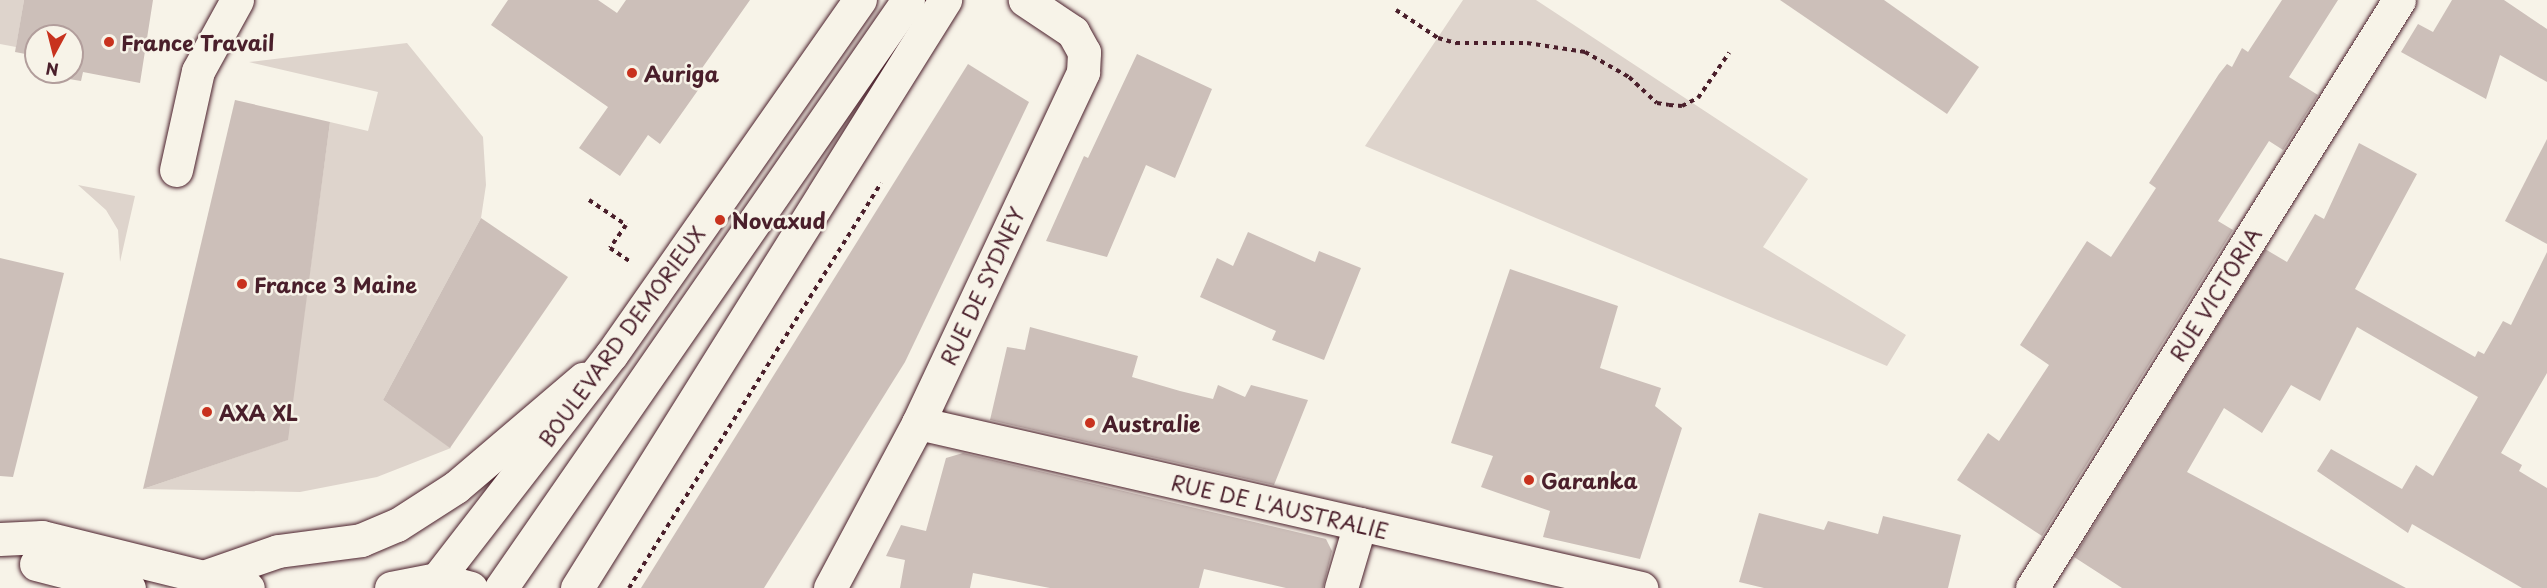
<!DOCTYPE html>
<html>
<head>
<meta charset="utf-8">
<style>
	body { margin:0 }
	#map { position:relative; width:2547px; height:588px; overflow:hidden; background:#f7f3e8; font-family:"Playpen Sans",sans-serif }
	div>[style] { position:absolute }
	.green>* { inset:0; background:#ded4cc }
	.building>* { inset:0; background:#ccbfb9 }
	.path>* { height:4px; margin-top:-2px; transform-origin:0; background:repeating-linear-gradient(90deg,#4a1f2b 0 4.5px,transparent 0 9px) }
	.roads { filter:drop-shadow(0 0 2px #4a1f2b) drop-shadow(0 0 2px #4a1f2b) }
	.minor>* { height:33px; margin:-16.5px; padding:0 16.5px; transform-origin:16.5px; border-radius:16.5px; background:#f7f3e8 }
	.major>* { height:33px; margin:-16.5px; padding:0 16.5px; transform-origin:16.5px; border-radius:16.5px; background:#f7f3e8 }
	.dots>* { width:16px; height:16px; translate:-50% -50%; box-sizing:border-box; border:3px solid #f7f3e8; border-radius:50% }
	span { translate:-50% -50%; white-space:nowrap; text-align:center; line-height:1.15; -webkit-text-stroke:5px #f7f3e8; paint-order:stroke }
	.poi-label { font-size:21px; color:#4a1f2b; font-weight:700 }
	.left { translate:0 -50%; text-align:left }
	.street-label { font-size:21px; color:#4a1f2b }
	.north { position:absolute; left:24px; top:24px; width:60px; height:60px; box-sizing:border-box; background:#f7f3e8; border:2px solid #b29e9c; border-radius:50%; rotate:187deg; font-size:16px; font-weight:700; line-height:24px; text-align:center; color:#4a1f2b }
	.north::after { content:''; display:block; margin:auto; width:21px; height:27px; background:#c8321e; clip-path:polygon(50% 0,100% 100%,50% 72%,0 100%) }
</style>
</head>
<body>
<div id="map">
	<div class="green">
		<i style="clip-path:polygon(0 0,24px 0,16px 47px,0 44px)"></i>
		<i style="clip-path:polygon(1463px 0,1536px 0,1808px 179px,1763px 247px,1906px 335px,1887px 366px,1365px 146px)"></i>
		<i style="clip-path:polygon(407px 43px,483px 137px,486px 185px,481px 218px,383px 400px,451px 448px,377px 477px,300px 492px,143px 489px,287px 440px,330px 122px,368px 131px,378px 92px,249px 62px)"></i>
		<i style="clip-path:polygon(78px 185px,135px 196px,120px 262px,118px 230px,106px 210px)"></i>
	</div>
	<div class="building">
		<i style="clip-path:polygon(24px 0,153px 0,140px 83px,83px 72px,81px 81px,39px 74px,72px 72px,72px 36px,36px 36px,36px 56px,15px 52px)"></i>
		<i style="clip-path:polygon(508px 0,598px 0,617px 13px,626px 0,750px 0,700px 71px,708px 76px,660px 144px,648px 135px,620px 176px,579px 148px,608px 107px,491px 25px)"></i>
		<i style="clip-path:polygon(1780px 0,1884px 0,1979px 67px,1947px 114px)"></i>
		<i style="clip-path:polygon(2282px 0,2338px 0,2289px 77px,2318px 95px,2283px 150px,2269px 141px,2218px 221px,2233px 230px,2042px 536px,1957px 480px,1988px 433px,1999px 441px,2049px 365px,2020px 345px,2087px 241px,2111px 257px,2156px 188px,2149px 183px,2219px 74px,2227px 64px,2232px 67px,2242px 48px,2248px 52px)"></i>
		<i style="clip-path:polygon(2452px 0,2504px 0,2547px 29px,2547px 82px,2500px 55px,2486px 99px,2401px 52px,2418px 24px,2433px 32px)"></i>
		<i style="clip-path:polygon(1137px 54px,1212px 89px,1175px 178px,1146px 165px,1107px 257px,1046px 241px,1084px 156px,1088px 158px)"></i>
		<i style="clip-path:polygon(968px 64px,1029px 102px,905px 362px,764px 588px,641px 588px)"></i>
		<i style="clip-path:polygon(235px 100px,330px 122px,288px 440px,143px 489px)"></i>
		<i style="clip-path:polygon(2547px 139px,2547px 244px,2505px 221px)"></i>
		<i style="clip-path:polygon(2359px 143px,2417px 174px,2355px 289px,2475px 357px,2478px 351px,2484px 354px,2503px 321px,2511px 325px,2547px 252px,2547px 373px,2501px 453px,2522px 465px,2519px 471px,2547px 488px,2547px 588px,2522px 588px,2412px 524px,2408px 533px,2317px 471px,2331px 449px,2402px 489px,2416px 465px,2433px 476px,2478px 397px,2357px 327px,2320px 401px,2291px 385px,2262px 433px,2224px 408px,2187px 472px,2406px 588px,2122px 588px,2074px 557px,2265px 249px,2287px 262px,2315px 214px,2324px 219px)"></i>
		<i style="clip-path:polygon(481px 218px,568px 277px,450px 448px,383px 400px)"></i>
		<i style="clip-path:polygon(1248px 232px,1315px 262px,1319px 251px,1361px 268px,1324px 360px,1272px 340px,1276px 331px,1200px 297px,1217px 258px,1233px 266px)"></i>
		<i style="clip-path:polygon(0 258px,64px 273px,13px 477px,0 476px)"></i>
		<i style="clip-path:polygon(1510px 269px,1618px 306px,1600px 368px,1661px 388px,1655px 406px,1682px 428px,1640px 559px,1543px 537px,1550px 511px,1481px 487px,1493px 456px,1451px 443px)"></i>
		<i style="clip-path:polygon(1030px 327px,1138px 356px,1132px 377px,1180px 391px,1213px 399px,1218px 385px,1245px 397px,1251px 385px,1308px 400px,1274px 485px,990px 420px,1007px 347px,1025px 350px)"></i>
		<i style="clip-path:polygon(963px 453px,1326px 539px,1332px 551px,1323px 588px,1286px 588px,1204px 569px,1199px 588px,1050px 588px,973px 573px,970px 588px,900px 588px,905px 560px,886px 556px,901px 525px,926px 531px,946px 458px)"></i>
		<i style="clip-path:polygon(1759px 513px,1824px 530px,1828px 521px,1878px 534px,1883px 516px,1961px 535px,1948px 588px,1764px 588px,1739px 582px)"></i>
	</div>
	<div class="path">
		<i style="left:1396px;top:10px;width:50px;rotate:33.7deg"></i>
		<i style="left:1438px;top:38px;width:19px;rotate:16deg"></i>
		<i style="left:1456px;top:43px;width:71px"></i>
		<i style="left:1527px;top:43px;width:59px;rotate:8.8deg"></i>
		<i style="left:1585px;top:52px;width:51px;rotate:29.6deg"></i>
		<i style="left:1629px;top:77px;width:38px;rotate:43deg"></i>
		<i style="left:1657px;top:103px;width:12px;rotate:9deg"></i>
		<i style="left:1669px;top:105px;width:13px;rotate:4deg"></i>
		<i style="left:1682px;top:106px;width:18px;rotate:-27deg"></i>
		<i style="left:1698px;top:98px;width:55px;rotate:-55.4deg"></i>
		<i style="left:589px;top:200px;width:45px;rotate:34deg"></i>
		<i style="left:626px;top:225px;width:28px;rotate:125deg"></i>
		<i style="left:610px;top:248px;width:23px;rotate:34deg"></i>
		<i style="left:629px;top:588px;width:477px;rotate:-58.1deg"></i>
	</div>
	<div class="roads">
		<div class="minor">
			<i style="left:176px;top:170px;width:101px;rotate:-77.5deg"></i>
			<i style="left:198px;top:71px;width:81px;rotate:-61.2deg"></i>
			<i style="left:918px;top:423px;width:742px;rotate:12.86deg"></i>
			<i style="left:0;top:539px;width:42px;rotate:-2.7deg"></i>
			<i style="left:42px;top:537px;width:212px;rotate:13.9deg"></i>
			<i style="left:36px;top:564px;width:96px;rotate:14.5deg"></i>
			<i style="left:203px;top:577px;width:79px;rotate:-19.1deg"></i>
			<i style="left:278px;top:551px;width:84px;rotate:-7.5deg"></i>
			<i style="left:361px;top:540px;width:39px;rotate:-23deg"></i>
			<i style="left:397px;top:525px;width:70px;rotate:-32.8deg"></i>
			<i style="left:456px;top:487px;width:167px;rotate:-40.4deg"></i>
			<i style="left:501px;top:588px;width:715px;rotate:-55.31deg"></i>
			<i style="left:830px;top:588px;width:187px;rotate:-61.9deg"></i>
			<i style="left:918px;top:423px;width:388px;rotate:-64.8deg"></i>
			<i style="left:1083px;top:72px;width:20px;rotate:-87deg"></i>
			<i style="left:1084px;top:52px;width:23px;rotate:-119deg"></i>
			<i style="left:1073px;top:32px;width:58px;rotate:-146.3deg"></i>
			<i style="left:1341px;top:588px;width:67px;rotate:-73.5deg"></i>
			<i style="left:2032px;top:588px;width:693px;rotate:-58.03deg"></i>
		</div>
		<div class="major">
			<i style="left:437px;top:579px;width:284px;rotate:-52.2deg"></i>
			<i style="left:611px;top:355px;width:434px;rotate:-55deg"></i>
			<i style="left:391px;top:588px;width:47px;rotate:-11.1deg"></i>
			<i style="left:437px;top:579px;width:35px;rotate:15deg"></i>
			<i style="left:577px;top:588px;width:694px;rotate:-57.96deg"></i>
		</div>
	</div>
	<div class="dots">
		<i style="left:109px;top:42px;background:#c8321e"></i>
		<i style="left:632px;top:73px;background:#c8321e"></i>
		<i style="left:720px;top:220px;background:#c8321e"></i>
		<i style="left:242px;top:284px;background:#c8321e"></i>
		<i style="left:207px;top:412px;background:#c8321e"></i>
		<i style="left:1090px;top:423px;background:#c8321e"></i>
		<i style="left:1529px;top:480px;background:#c8321e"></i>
	</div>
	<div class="poi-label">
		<span class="left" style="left:121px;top:42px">France Travail</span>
		<span class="left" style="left:644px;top:73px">Auriga</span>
		<span class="left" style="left:732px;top:220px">Novaxud</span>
		<span class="left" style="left:254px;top:284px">France 3 Maine</span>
		<span class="left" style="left:219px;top:412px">AXA XL</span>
		<span class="left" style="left:1102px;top:423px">Australie</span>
		<span class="left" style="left:1541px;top:480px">Garanka</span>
	</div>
	<div class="street-label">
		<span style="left:982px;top:286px;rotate:-65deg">RUE DE SYDNEY</span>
		<span style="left:2215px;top:294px;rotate:-58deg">RUE VICTORIA</span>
		<span style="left:621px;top:336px;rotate:-54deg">BOULEVARD DEMORIEUX</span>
		<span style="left:1280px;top:506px;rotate:13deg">RUE DE L'AUSTRALIE</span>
	</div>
	<div class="north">N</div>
</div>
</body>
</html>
